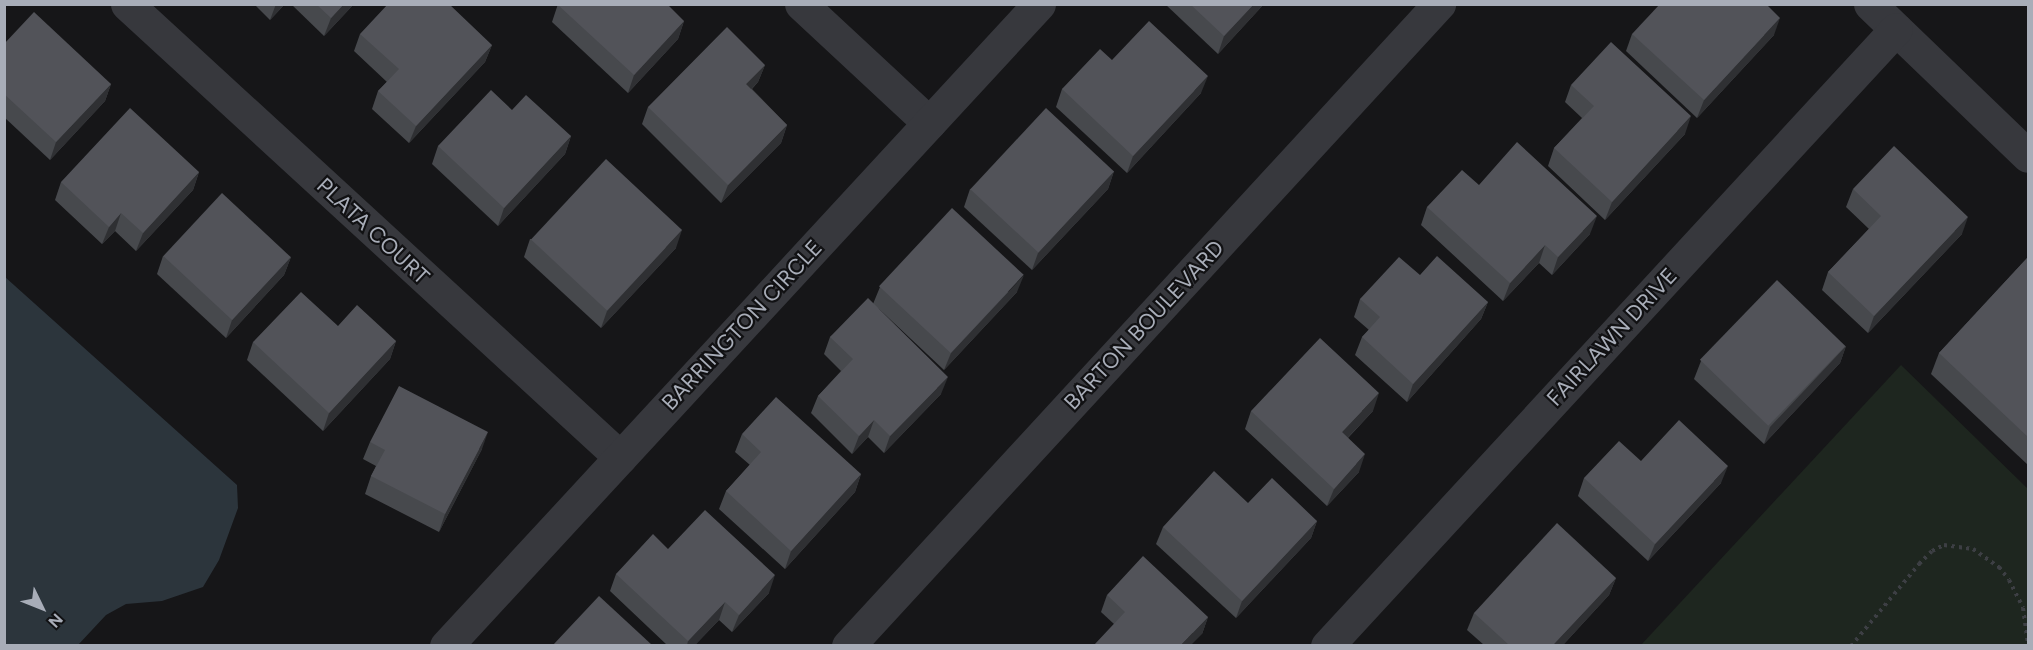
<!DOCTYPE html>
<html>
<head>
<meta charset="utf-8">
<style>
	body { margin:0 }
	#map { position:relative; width:2033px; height:650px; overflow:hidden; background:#161618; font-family:Figtree,sans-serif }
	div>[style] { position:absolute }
	.green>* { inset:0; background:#1e261f }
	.water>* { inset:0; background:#2c353c }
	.path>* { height:4px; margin-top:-2px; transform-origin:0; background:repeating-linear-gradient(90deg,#3d3f44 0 3px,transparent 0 7.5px) }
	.minor>* { height:33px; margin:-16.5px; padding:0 16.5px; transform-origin:16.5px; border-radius:16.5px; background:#37383d }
	.wall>* { inset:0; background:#47494d }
	.shaded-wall>* { inset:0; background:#2f3033 }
	.building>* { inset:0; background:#525359; transform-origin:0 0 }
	span { translate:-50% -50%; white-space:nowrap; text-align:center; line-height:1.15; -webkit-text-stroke:4.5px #111113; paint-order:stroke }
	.street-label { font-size:22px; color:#a8adb8 }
	.frame { position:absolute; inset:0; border:6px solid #a8adb8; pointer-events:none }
	.north { position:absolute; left:12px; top:578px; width:60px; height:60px; -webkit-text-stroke:4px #111113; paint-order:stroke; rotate:133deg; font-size:16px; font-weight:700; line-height:24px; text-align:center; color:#a8adb8 }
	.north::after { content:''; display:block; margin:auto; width:21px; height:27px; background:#a8adb8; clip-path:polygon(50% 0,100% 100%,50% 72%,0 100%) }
</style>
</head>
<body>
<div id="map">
	<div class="green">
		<i style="clip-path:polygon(1901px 365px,2028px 489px,2028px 645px,1641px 645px)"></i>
	</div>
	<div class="water">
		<i style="clip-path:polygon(5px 277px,237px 485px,238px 508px,219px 560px,203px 587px,162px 601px,126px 604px,106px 615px,78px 645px,5px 645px)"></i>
	</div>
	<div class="path">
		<i style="left:1851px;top:646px;width:107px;rotate:-50.3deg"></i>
		<i style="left:1919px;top:564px;width:18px;rotate:-45deg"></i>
		<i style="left:1932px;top:551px;width:13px;rotate:-27deg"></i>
		<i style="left:1944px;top:545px;width:29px;rotate:8deg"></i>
		<i style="left:1973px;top:549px;width:32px;rotate:35deg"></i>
		<i style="left:1999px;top:567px;width:16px;rotate:52deg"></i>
		<i style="left:2009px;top:580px;width:31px;rotate:63deg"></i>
		<i style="left:2023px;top:608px;width:36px;rotate:82deg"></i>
	</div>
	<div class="minor">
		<i style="left:127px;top:4px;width:670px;rotate:42.58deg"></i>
		<i style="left:801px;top:4px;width:175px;rotate:42.9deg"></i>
		<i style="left:1870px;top:4px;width:219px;rotate:43.9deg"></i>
		<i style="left:446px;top:646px;width:874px;rotate:-47.27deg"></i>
		<i style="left:848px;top:646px;width:873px;rotate:-47.37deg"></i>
		<i style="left:1327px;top:646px;width:839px;rotate:-47.32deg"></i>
	</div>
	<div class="wall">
		<i style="clip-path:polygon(254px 4px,285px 4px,270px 20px)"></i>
		<i style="clip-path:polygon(291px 4px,354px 4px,324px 36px)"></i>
		<i style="clip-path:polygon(558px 4px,684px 21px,678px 39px,628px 93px,552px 22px)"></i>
		<i style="clip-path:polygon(1165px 4px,1264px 4px,1218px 54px)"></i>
		<i style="clip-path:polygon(360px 34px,492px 45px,485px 62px,409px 143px,372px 109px,378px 91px,387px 82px,354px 51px)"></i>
		<i style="clip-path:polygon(1632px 34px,1774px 35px,1697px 118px,1626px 51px)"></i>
		<i style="clip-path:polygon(4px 44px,111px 84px,105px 101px,50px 160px,4px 117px)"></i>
		<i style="clip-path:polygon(1112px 60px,1201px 93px,1127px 173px,1056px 107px,1062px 89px)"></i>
		<i style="clip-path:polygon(765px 65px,758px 82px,752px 89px,787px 125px,781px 143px,721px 203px,642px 124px,648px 107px)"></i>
		<i style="clip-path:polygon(1571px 85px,1685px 134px,1605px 220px,1548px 166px,1554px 148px,1582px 118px,1565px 102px)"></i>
		<i style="clip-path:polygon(512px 110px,571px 136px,565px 154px,498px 226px,432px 164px,438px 146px)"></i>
		<i style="clip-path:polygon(1114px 171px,1108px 189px,1032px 270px,964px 207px,970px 189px)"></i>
		<i style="clip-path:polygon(199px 172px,193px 190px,136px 251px,115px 231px,102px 244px,55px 200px,61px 182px)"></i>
		<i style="clip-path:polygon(1479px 185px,1590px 234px,1552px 275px,1539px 263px,1503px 301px,1421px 225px,1427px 207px)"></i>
		<i style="clip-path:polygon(1853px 189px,1962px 234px,1868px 333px,1822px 290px,1828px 272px,1869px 229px,1846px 207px)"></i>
		<i style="clip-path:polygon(530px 239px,676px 248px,601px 328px,524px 257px)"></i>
		<i style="clip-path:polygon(163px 256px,291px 257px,284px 275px,226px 338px,157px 274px)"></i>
		<i style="clip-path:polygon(2028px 257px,2028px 465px,1931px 374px,1939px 353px)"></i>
		<i style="clip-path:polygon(1420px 275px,1488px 302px,1481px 319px,1407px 402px,1355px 355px,1362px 337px,1369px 330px,1354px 317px,1360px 299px)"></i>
		<i style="clip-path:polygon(880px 287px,1017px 292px,944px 370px,878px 308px,941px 394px,884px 453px,868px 437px,852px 454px,811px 413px,818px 396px,841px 371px,824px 354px,830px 337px,873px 304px)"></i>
		<i style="clip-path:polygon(338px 326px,396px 341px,390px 359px,323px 431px,247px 360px,253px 342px)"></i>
		<i style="clip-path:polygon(1846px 346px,1840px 363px,1764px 444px,1694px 379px,1701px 361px)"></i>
		<i style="clip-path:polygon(1251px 411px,1373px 411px,1348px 438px,1359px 472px,1327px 506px,1245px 429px)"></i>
		<i style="clip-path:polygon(742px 434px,861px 474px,855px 492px,785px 569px,719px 509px,726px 491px,750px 465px,735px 452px)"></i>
		<i style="clip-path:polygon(370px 442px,482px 449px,439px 532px,365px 494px,371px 476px,376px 466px,363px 459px)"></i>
		<i style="clip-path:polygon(1641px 461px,1721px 483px,1648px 561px,1578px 496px,1584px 478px)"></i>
		<i style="clip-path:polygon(1248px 503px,1317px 521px,1311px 538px,1236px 618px,1156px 544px,1163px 527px)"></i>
		<i style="clip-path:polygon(668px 549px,769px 593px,732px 632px,719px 620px,695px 645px,667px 645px,610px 591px,616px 574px)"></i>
		<i style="clip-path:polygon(1616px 578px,1609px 595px,1563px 645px,1484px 645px,1467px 630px,1474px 613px)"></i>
		<i style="clip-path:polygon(1107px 595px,1208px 617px,1202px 634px,1114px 624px,1101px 612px)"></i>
	</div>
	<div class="shaded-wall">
		<i style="clip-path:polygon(276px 4px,285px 4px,270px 20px)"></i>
		<i style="clip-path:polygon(344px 4px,354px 4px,324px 36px,331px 18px)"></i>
		<i style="clip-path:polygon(1254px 4px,1264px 4px,1218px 54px,1224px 36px)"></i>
		<i style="clip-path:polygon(1780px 18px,1774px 35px,1697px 118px,1704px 100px)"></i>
		<i style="clip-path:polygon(684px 21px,678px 39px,628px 93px,634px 75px)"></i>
		<i style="clip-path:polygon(492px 45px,485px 62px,409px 143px,416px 126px)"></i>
		<i style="clip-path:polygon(765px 65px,758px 82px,740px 101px,746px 84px)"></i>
		<i style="clip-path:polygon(1208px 76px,1201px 93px,1127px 173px,1133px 156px)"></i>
		<i style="clip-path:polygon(111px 84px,105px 101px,50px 160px,56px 142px)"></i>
		<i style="clip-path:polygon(1691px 116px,1685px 134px,1605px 220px,1612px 202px)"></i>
		<i style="clip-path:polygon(787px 125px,781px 143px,721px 203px,728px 185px)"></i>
		<i style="clip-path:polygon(571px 136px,565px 154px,498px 226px,504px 208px)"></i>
		<i style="clip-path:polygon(1114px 171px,1108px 189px,1032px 270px,1038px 253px)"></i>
		<i style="clip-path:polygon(199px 172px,193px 190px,136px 251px,143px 233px)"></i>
		<i style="clip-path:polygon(121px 213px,115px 231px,102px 244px,109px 227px)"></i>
		<i style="clip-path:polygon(1597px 216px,1590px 234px,1552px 275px,1558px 257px)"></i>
		<i style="clip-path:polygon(1968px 217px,1962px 234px,1868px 333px,1874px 316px)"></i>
		<i style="clip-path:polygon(682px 230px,676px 248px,601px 328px,607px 311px)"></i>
		<i style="clip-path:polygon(1545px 245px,1539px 263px,1503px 301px,1510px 283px)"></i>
		<i style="clip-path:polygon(291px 257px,284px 275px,226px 338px,232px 320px)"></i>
		<i style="clip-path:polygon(1024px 275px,1017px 292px,944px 370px,951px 353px)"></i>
		<i style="clip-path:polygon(1488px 302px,1481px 319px,1407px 402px,1413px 384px)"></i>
		<i style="clip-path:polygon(396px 341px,390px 359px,323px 431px,329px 413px)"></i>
		<i style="clip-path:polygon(1846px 346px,1840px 363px,1764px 444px,1770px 427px)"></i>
		<i style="clip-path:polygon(948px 377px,941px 394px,884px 453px,890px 436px)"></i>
		<i style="clip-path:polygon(1379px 393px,1373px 411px,1336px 450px,1342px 432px)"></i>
		<i style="clip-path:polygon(874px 420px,868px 437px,852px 454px,859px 436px)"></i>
		<i style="clip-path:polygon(488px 432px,482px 449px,439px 532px,445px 514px)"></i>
		<i style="clip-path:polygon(1365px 454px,1359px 472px,1327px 506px,1334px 489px)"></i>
		<i style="clip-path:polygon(1728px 466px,1721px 483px,1648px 561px,1655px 544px)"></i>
		<i style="clip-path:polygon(861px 474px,855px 492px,785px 569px,791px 551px)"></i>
		<i style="clip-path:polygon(1317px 521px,1311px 538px,1236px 618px,1242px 601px)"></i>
		<i style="clip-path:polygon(775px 575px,769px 593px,732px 632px,739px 615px)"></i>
		<i style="clip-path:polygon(1616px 578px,1609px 595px,1563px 645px,1553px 645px)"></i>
		<i style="clip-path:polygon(725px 602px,719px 620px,695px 645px,687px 645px,688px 641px)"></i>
		<i style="clip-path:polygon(1208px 617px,1202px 634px,1191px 645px,1181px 645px)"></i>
	</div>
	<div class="building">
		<i style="clip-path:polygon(316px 4px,344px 4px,331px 18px)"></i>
		<i style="clip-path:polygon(388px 4px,449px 4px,492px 45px,416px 126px,378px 91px,399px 69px,360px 34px)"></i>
		<i style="clip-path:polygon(667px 4px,684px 21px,634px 75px,558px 5px)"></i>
		<i style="clip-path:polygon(1190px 4px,1254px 4px,1224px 36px)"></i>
		<i style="clip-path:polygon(1660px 4px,1766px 4px,1780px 18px,1704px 100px,1632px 34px)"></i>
		<i style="clip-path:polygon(34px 12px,111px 84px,56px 142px,4px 94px,4px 44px)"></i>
		<i style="clip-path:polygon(1149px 21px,1208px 76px,1133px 156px,1062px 89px,1100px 49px,1112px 60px)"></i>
		<i style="clip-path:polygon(727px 27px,765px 65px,746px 84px,787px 125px,728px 185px,648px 107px)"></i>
		<i style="clip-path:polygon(1611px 42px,1691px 116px,1612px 202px,1554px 148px,1594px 106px,1571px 85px)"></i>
		<i style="clip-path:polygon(491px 90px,512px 110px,526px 95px,571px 136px,504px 208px,438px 146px)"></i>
		<i style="clip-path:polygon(130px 108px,199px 172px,143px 233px,121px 213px,109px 227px,61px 182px)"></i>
		<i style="left:1046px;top:108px;width:93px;height:111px;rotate:43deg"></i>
		<i style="clip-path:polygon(1517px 142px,1597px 216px,1558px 257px,1545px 245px,1510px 283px,1427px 207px,1462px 170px,1479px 185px)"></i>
		<i style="clip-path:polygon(1894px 146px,1968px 217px,1874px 316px,1828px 272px,1881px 216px,1853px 189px)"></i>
		<i style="left:606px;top:159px;width:104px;height:110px;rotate:43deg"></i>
		<i style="left:222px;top:193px;width:94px;height:86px;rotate:43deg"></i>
		<i style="left:952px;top:208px;width:98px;height:107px;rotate:43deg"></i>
		<i style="clip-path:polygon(1437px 256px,1488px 302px,1413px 384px,1362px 337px,1380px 317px,1360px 299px,1399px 257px,1420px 275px)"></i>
		<i style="clip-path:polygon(2028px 257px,2028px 437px,1939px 353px)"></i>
		<i style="left:1777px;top:280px;width:95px;height:111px;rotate:44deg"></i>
		<i style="clip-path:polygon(301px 292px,338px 326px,357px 305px,396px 341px,329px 413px,253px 342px)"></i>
		<i style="clip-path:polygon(868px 298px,948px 377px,890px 436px,874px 420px,859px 436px,818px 396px,853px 359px,830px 337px)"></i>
		<i style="clip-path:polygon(1320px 338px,1379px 393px,1342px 432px,1365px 454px,1334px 489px,1251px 411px)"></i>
		<i style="clip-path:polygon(399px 386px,488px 432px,445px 514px,371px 476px,385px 450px,370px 442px)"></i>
		<i style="clip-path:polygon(776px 397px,861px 474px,791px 551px,726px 491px,761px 452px,742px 434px)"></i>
		<i style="clip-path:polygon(1679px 420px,1728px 466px,1655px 544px,1584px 478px,1619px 441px,1641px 461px)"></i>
		<i style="clip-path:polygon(1214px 471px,1248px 503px,1272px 478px,1317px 521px,1242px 601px,1163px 527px)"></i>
		<i style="clip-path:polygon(705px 510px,775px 575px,739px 615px,725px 602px,688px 641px,616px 574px,653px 534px,668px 549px)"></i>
		<i style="clip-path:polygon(1557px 523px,1616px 578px,1553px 645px,1509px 645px,1474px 613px)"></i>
		<i style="clip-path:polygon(1143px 556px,1208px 617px,1181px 645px,1094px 645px,1125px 612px,1107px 595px)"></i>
		<i style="clip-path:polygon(599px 596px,652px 645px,553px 645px)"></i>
	</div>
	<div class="street-label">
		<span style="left:373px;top:231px;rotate:43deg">PLATA COURT</span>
		<span style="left:742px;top:325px;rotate:-47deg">BARRINGTON CIRCLE</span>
		<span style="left:1144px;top:325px;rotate:-47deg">BARTON BOULEVARD</span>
		<span style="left:1612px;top:337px;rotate:-47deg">FAIRLAWN DRIVE</span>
	</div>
	<div class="frame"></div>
	<div class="north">N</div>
</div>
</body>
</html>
